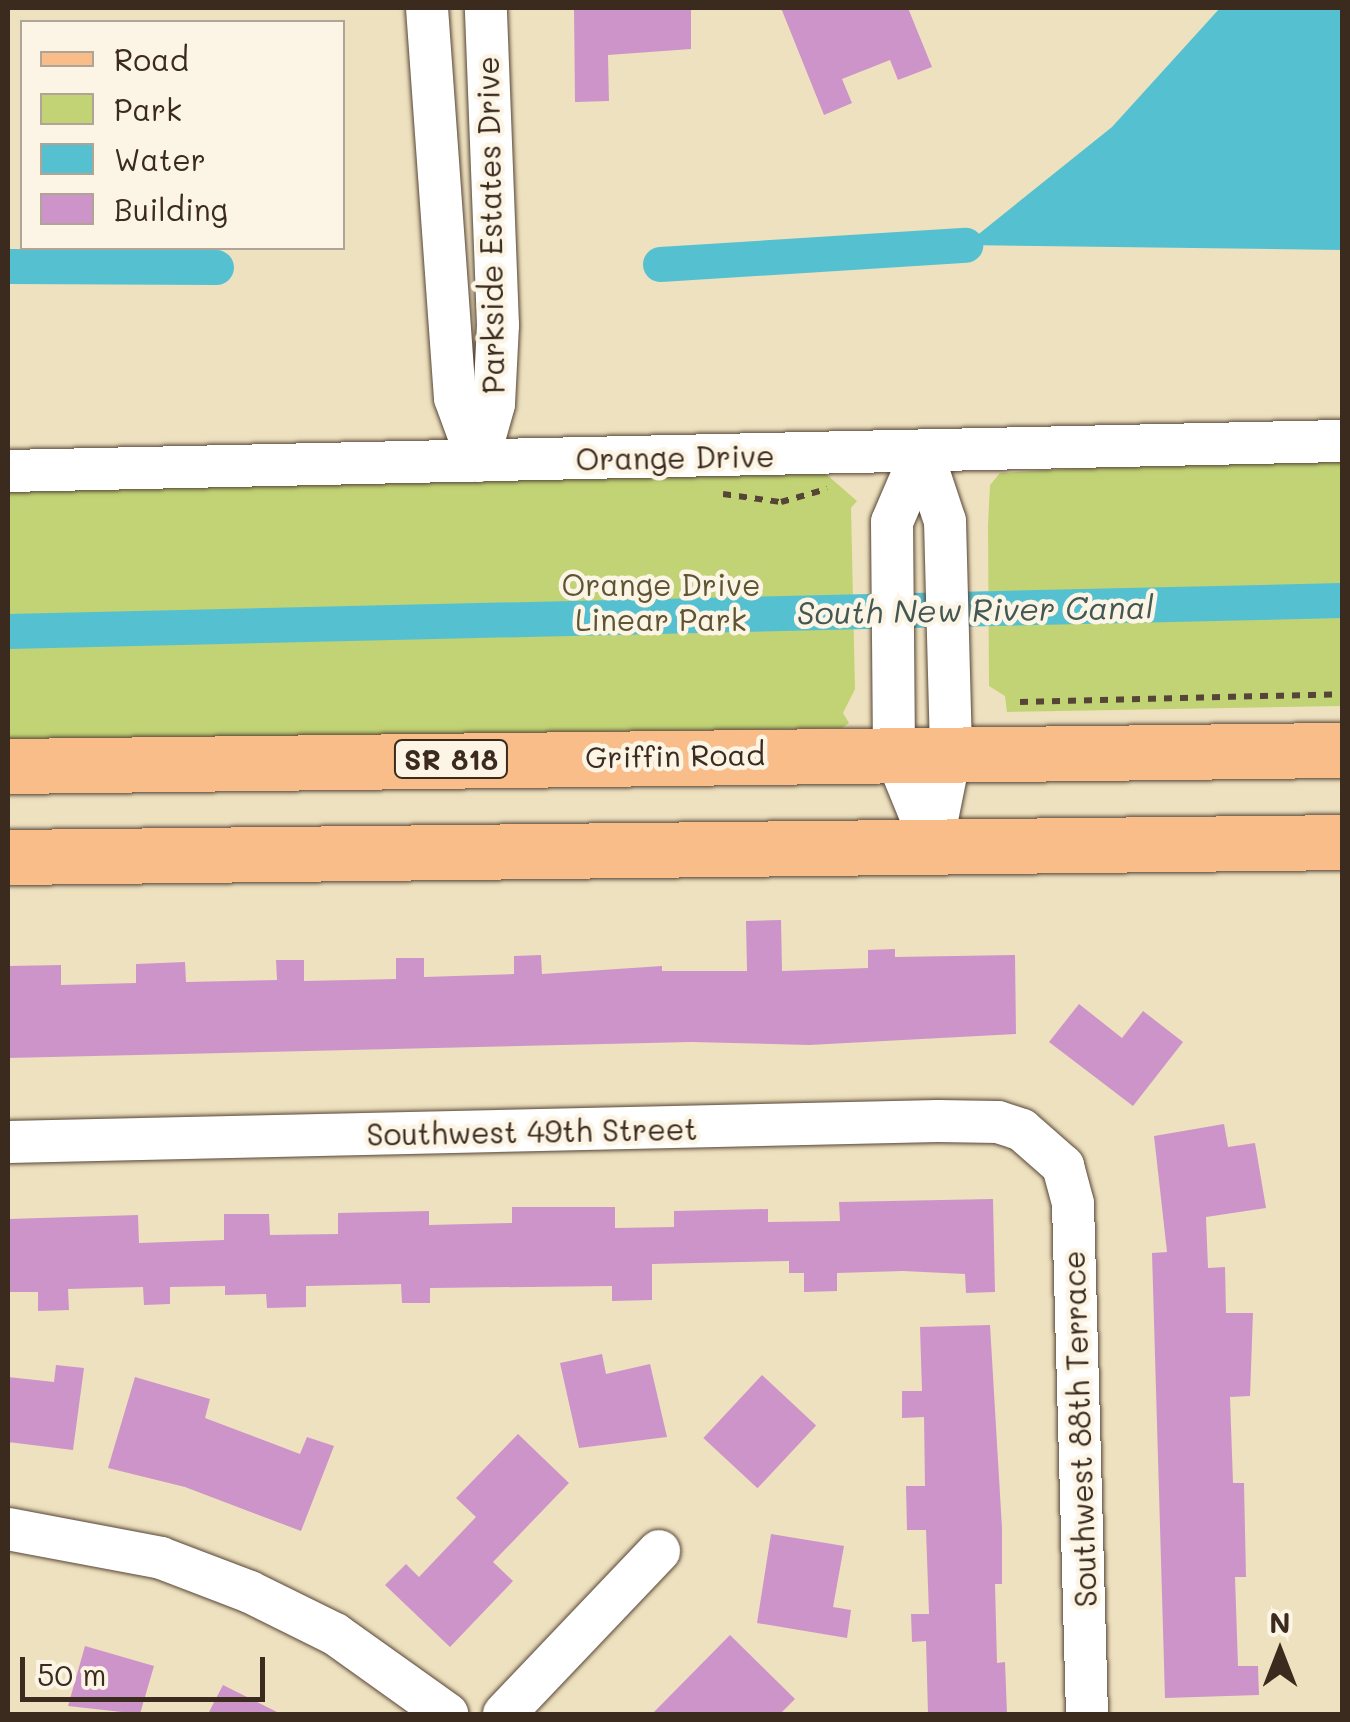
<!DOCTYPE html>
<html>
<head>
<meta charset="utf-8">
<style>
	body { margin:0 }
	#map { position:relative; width:1350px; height:1722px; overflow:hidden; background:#eee1bf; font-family:Mali,sans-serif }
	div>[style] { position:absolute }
	.green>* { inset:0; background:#c2d375 }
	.water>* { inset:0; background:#55c1d0 }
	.canal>* { height:35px; margin:-17.5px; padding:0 17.5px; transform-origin:17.5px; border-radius:17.5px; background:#55c1d0 }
	.building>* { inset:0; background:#cd94ca; transform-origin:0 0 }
	.path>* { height:6px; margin-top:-3px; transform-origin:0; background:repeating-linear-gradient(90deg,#564536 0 8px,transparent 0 16px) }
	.roads { filter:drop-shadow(0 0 2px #564536) drop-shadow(0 0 2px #564536) }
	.minor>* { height:42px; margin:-21px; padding:0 21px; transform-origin:21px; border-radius:21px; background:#fff }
	.major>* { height:55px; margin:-27.5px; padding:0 27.5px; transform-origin:27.5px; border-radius:27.5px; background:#f8bd89 }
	span { translate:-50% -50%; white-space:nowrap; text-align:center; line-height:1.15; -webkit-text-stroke:9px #fcf5e5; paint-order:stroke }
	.shield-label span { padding:2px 8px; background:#fcf5e5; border:2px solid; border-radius:8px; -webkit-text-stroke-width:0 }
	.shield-label { font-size:28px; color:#3b2a1e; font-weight:700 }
	.street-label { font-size:30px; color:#3b2a1e }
	.park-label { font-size:30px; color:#5d5434 }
	.water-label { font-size:32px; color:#435753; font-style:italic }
	.frame { position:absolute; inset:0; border:10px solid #3b2a1e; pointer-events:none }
	.legend { position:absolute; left:20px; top:20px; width:325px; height:230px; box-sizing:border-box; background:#fcf5e5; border:2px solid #afa495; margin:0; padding:12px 18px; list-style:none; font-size:30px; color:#3b2a1e }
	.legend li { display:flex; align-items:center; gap:20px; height:50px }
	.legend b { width:50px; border:2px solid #afa495 }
	.north { position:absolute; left:1230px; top:1602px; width:100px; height:100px; -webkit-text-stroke:8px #fcf5e5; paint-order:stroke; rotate:0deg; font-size:28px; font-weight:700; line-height:40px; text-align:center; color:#3b2a1e }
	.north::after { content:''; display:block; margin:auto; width:35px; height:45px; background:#3b2a1e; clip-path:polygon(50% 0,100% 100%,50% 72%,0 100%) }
	.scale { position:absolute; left:20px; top:1657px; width:245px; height:45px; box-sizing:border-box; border:5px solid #3b2a1e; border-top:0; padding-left:12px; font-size:30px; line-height:35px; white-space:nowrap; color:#3b2a1e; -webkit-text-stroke:8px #fcf5e5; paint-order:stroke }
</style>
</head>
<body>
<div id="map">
	<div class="green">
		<i style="clip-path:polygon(1342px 453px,1342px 706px,1007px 712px,1005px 696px,989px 686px,988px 525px,990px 485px,1000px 473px)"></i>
		<i style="clip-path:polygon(799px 469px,826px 474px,857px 501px,851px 508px,855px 689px,843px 713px,849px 723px,842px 728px,8px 741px,8px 485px)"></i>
	</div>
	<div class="water">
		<i style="clip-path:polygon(1220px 8px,1331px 8px,1342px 250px,965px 245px,1112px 127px)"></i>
	</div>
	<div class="canal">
		<i style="left:1331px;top:8px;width:191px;rotate:86.7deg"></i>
		<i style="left:660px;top:264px;width:306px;rotate:-3.6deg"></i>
		<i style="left:8px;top:266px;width:208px;rotate:0.3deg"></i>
		<i style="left:8px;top:631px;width:1334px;rotate:-1.33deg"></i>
	</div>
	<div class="building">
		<i style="clip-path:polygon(574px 8px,691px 8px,691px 49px,608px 55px,609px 101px,575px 102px)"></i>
		<i style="clip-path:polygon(781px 8px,908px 8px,932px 67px,898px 80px,890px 60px,842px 79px,852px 103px,824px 115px)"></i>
		<i style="clip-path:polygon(781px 920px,782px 971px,868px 968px,868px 950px,895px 949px,895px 957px,1015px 955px,1016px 1034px,809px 1045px,691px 1042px,8px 1058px,8px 966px,61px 965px,61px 985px,136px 983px,136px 964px,185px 962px,186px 982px,277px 980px,276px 960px,304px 960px,304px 981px,396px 979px,396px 958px,424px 958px,424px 977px,514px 974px,514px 956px,541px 955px,542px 974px,662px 966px,662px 971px,747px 971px,746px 921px)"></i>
		<i style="clip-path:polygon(1079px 1004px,1122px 1038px,1143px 1011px,1183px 1042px,1133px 1106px,1049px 1042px)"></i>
		<i style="clip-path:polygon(1224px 1124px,1228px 1147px,1255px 1143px,1266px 1208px,1206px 1217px,1208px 1268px,1225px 1267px,1226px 1313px,1253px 1313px,1250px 1396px,1230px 1397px,1233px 1483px,1244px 1483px,1246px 1577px,1235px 1577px,1238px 1666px,1258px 1666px,1259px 1695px,1165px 1698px,1152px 1253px,1167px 1252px,1154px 1136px)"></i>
		<i style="clip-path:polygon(993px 1199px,995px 1292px,966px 1293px,965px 1274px,903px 1271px,837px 1273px,837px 1291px,804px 1292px,804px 1273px,789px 1273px,789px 1261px,652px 1264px,652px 1300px,612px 1301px,612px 1286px,430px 1288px,430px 1303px,402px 1303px,401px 1284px,306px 1286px,306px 1307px,267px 1308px,266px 1294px,225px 1295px,225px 1286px,170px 1287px,170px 1304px,144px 1305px,143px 1287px,68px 1289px,69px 1310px,38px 1311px,38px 1292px,8px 1292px,8px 1219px,138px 1215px,139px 1243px,224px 1240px,224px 1214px,269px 1214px,270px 1235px,338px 1234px,338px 1213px,429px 1211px,429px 1225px,512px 1223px,512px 1207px,615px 1207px,615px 1228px,674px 1227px,674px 1211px,768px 1209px,768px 1222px,840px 1221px,839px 1202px)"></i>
		<i style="clip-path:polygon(990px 1325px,1002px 1528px,1002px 1584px,995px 1584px,997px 1663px,1005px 1662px,1007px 1714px,928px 1714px,926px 1641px,912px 1642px,911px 1614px,929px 1614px,926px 1530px,907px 1530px,906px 1486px,925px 1486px,924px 1417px,902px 1418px,902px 1391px,922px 1391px,920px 1327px)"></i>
		<i style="clip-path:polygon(602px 1354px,606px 1374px,650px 1364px,667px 1437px,579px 1448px,560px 1363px)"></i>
		<i style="clip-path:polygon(56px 1365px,84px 1368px,73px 1450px,8px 1442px,8px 1377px,54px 1382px)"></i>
		<i style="left:762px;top:1375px;width:74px;height:86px;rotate:43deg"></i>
		<i style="clip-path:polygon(135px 1377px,210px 1399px,205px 1418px,300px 1454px,307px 1437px,334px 1446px,301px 1531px,185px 1487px,108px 1468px)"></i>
		<i style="clip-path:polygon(518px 1434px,569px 1483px,493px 1562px,513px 1581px,450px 1647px,385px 1585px,406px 1564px,419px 1577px,476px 1517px,456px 1498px)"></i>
		<i style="clip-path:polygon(771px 1534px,844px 1546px,833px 1607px,851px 1610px,847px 1638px,757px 1623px)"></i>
		<i style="clip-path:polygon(730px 1635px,795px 1699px,780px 1714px,652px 1714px)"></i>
		<i style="clip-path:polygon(85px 1646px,154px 1666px,140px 1714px,68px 1706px)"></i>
		<i style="clip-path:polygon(223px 1685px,281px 1714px,208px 1714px)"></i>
	</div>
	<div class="path">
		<i style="left:723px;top:494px;width:59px;rotate:7.9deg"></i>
		<i style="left:781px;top:502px;width:48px;rotate:-15.8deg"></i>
		<i style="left:1020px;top:702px;width:322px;rotate:-1.4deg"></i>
	</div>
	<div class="roads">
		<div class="minor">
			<i style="left:427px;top:8px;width:391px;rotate:85.9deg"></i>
			<i style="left:455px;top:398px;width:67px;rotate:69.9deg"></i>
			<i style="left:922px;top:452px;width:76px;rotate:113.2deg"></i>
			<i style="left:892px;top:522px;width:229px;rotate:89.5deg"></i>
			<i style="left:894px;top:751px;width:100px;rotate:67.8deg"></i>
			<i style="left:922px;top:452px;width:73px;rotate:71.6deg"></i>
			<i style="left:945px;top:521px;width:229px;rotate:88.5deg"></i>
			<i style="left:951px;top:750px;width:96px;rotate:101.4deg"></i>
			<i style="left:478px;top:461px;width:59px;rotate:-74.3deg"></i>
			<i style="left:494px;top:404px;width:79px;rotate:-87.1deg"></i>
			<i style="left:498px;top:325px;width:317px;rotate:-92.2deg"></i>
			<i style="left:8px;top:471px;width:1334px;rotate:-1.29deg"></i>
			<i style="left:8px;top:1142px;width:930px;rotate:-1.29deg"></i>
			<i style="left:938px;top:1121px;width:60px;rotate:1deg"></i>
			<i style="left:998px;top:1122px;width:25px;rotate:18deg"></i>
			<i style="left:1022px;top:1130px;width:55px;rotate:41.3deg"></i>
			<i style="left:1063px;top:1166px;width:39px;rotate:75deg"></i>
			<i style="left:1073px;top:1204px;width:510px;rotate:88.43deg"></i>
			<i style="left:8px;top:1529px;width:156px;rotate:10.7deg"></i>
			<i style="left:161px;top:1558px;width:95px;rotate:20.9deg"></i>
			<i style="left:250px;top:1592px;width:95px;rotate:26.3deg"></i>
			<i style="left:335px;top:1634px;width:138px;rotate:35.5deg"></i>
			<i style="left:504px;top:1714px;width:225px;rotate:-46.4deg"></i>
		</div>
		<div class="major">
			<i style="left:8px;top:766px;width:1334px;rotate:-0.69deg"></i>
			<i style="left:8px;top:857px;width:1334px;rotate:-0.64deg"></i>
		</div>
	</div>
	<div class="shield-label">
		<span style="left:451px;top:759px">SR 818</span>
	</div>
	<div class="street-label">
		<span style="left:490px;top:225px;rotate:-91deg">Parkside Estates Drive</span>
		<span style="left:675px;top:457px;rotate:-1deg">Orange Drive</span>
		<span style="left:675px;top:755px;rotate:-1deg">Griffin Road</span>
		<span style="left:532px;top:1131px;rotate:-1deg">Southwest 49th Street</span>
		<span style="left:1079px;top:1429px;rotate:-92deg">Southwest 88th Terrace</span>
	</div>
	<div class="park-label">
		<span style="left:661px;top:601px">Orange Drive<br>Linear Park</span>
	</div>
	<div class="water-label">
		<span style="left:975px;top:609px;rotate:-1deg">South New River Canal</span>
	</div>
	<div class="frame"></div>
	<ul class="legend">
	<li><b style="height:12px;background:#f8bd89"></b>Road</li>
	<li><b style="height:28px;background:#c2d375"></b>Park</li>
	<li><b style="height:28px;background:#55c1d0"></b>Water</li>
	<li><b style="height:28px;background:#cd94ca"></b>Building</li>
	</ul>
	<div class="north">N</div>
	<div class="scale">50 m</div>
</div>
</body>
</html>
